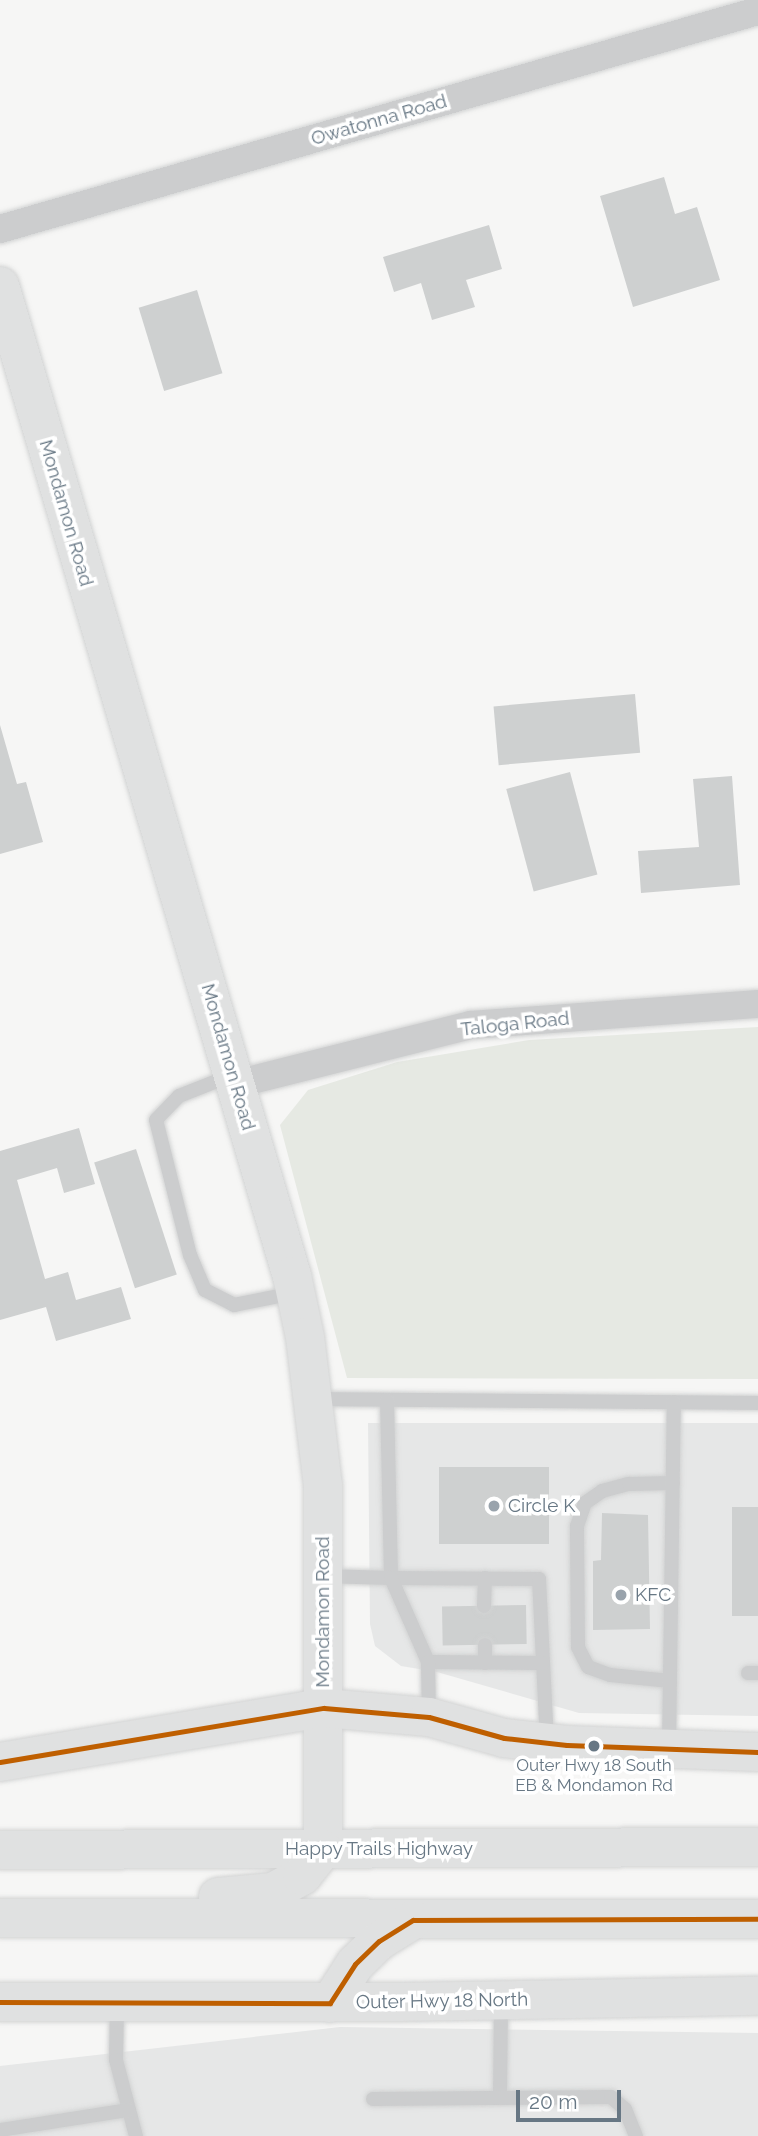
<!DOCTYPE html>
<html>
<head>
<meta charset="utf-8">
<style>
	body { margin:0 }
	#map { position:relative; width:758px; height:2136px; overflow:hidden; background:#f6f6f5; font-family:Raleway,sans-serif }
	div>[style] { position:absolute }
	.built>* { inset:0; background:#e6e7e7 }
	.green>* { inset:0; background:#e6e9e3 }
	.building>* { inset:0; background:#ced0d0; transform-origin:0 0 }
	.roads { filter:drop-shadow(0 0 2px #d2d3d3) drop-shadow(0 0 2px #d2d3d3) }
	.lane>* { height:14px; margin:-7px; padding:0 7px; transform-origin:7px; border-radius:7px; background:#cccdce }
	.street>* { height:28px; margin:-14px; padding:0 14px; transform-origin:14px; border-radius:14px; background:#cccdce }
	.secondary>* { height:38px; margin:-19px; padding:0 19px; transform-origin:19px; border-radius:19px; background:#e0e1e1 }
	.primary>* { height:38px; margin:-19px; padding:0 19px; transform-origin:19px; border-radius:19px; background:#e0e1e1 }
	.bus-1>* { height:5px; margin:-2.5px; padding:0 2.5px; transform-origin:2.5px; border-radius:2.5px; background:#bf5f00 }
	.dots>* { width:19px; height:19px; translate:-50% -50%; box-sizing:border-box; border:4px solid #fff; border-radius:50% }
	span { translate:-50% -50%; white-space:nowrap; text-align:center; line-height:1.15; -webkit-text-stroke:7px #fff; paint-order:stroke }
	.bus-label { font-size:17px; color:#677784 }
	.street-label { font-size:19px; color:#677784 }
	.poi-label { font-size:19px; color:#677784 }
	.left { translate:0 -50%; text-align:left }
	.scale { position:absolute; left:516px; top:2090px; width:105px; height:32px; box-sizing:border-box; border:4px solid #677784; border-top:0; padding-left:9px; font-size:21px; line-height:24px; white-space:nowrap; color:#677784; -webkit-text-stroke:5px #fff; paint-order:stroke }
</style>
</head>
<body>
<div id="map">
	<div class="built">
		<i style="clip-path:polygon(368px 1423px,758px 1423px,758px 1716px,579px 1713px,437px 1672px,401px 1666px,375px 1646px,370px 1624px)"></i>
		<i style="clip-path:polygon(340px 2027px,758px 2033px,758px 2136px,0 2136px,0 2066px)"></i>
	</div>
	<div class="green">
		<i style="clip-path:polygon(758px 1027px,758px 1379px,347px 1378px,280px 1125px,308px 1090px,397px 1062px,529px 1040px)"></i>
	</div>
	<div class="building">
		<i style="clip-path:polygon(664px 177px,675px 214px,697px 207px,720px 280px,633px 307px,600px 196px)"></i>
		<i style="clip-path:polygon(489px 225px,502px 269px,466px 280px,475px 307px,432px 320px,421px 283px,394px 292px,383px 257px)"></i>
		<i style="left:197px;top:290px;width:87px;height:61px;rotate:73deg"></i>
		<i style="left:635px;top:694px;width:59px;height:142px;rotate:85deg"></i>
		<i style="clip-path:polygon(0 725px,17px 784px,26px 782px,43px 842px,0 854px)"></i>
		<i style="left:570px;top:772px;width:106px;height:66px;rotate:75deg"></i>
		<i style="clip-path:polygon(732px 776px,740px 885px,641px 893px,638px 851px,699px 847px,693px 779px)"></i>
		<i style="clip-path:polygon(79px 1128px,95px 1184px,64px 1193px,57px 1168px,17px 1180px,45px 1279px,68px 1272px,76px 1300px,121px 1287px,131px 1319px,56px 1341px,46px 1307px,0 1320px,0 1151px)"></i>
		<i style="left:136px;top:1149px;width:132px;height:44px;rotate:72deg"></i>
		<i style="left:439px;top:1467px;width:110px;height:77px"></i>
		<i style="left:732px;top:1507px;width:26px;height:109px"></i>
		<i style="clip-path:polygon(602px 1513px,648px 1515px,650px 1629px,593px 1630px,593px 1561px,601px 1560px)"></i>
		<i style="left:526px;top:1605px;width:39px;height:84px;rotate:89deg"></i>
	</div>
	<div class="roads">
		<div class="lane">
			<i style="left:232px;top:1075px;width:57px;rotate:158.4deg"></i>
			<i style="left:179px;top:1096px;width:33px;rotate:134deg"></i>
			<i style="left:156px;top:1120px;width:139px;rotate:75.9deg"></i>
			<i style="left:190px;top:1255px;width:38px;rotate:67deg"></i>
			<i style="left:205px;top:1290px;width:33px;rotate:27deg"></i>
			<i style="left:234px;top:1305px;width:61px;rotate:-11.3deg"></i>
			<i style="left:315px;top:1399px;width:443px;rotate:0.5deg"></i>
			<i style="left:387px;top:1400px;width:178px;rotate:88.7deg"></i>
			<i style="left:391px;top:1578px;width:148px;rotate:0.4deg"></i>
			<i style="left:539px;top:1579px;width:163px;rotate:87.2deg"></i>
			<i style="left:324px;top:1576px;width:67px;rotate:1.7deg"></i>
			<i style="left:391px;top:1578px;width:92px;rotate:66.2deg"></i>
			<i style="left:428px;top:1662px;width:115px;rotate:0.5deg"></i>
			<i style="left:484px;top:1606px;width:28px;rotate:-88deg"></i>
			<i style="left:485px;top:1645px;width:18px;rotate:90deg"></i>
			<i style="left:428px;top:1662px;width:55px;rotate:89deg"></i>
			<i style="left:748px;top:1673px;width:10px"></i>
			<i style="left:670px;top:1681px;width:60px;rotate:-174.3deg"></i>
			<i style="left:610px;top:1675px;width:23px;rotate:-160deg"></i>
			<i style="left:588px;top:1667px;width:22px;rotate:-117deg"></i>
			<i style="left:578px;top:1647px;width:121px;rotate:-90.5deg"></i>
			<i style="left:577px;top:1526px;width:24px;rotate:-71deg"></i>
			<i style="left:585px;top:1503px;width:21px;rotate:-35deg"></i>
			<i style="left:602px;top:1491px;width:28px;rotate:-15deg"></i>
			<i style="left:629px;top:1484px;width:44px;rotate:-1.3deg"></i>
			<i style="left:669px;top:1747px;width:345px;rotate:-89.2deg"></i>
			<i style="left:117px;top:2004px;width:56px;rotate:91deg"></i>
			<i style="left:116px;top:2060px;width:79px;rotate:75.3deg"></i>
			<i style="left:500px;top:2097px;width:97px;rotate:-89.4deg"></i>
			<i style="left:373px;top:2099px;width:238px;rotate:-0.5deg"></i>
			<i style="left:611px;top:2097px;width:18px;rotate:41deg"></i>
			<i style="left:625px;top:2109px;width:29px;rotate:68deg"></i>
			<i style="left:0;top:2130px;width:130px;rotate:-8.9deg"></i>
		</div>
		<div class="street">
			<i style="left:0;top:229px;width:789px;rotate:-16.05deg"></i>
			<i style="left:236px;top:1084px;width:242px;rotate:-14.1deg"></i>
			<i style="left:471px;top:1025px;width:288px;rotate:-4.2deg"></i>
		</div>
		<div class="secondary">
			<i style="left:0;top:286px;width:1032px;rotate:73.57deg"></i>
			<i style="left:292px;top:1276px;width:62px;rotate:78deg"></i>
			<i style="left:305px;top:1337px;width:150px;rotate:83.1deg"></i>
			<i style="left:323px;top:1486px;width:363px;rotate:90deg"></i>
			<i style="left:0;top:1762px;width:328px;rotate:-9.5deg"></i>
			<i style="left:324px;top:1708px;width:105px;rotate:4.9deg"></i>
			<i style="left:429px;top:1717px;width:78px;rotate:15.6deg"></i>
			<i style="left:504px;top:1738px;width:63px;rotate:6.3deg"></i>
			<i style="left:567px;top:1745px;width:191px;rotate:2.1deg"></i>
			<i style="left:0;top:2002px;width:401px"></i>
			<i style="left:401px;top:2002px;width:357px;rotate:-1deg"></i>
		</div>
		<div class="primary">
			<i style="left:0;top:1850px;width:758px;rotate:-0.23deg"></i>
			<i style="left:218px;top:1897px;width:55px;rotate:-5.2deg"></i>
			<i style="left:273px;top:1892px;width:33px;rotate:-29deg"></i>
			<i style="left:302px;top:1876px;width:34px;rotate:-52deg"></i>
			<i style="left:0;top:1918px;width:758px;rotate:0.08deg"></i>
			<i style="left:330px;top:2003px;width:46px;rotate:-57.3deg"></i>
			<i style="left:355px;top:1964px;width:33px;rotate:-44deg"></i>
			<i style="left:379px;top:1941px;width:40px;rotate:-32deg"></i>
		</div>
	</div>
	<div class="bus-1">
		<i style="left:0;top:1762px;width:328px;rotate:-9.5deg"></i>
		<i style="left:324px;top:1708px;width:105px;rotate:4.9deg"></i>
		<i style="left:429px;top:1717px;width:78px;rotate:15.6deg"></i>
		<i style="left:504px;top:1738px;width:63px;rotate:6.3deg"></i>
		<i style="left:567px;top:1745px;width:191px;rotate:2.1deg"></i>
		<i style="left:0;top:2002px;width:330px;rotate:0.2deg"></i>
		<i style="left:330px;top:2003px;width:46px;rotate:-57.3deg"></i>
		<i style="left:355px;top:1964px;width:33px;rotate:-44deg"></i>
		<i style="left:379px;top:1941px;width:40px;rotate:-32deg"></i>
		<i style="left:413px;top:1920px;width:345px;rotate:-0.2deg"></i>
	</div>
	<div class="dots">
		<i style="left:494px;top:1506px;background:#99a3ac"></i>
		<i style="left:621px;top:1595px;background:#99a3ac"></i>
		<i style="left:594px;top:1746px;background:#677784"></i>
	</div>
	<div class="bus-label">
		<span style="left:594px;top:1776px">Outer Hwy 18 South<br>EB &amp; Mondamon Rd</span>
	</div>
	<div class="street-label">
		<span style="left:379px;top:120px;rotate:-16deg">Owatonna Road</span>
		<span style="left:66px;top:513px;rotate:74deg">Mondamon Road</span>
		<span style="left:515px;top:1024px;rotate:-6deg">Taloga Road</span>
		<span style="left:228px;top:1057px;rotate:74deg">Mondamon Road</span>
		<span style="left:323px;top:1612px;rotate:-90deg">Mondamon Road</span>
		<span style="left:379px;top:1849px">Happy Trails Highway</span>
		<span style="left:442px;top:2001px;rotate:-1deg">Outer Hwy 18 North</span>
	</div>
	<div class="poi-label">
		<span class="left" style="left:508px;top:1506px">Circle K</span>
		<span class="left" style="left:635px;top:1595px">KFC</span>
	</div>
	<div class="scale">20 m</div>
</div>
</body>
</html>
